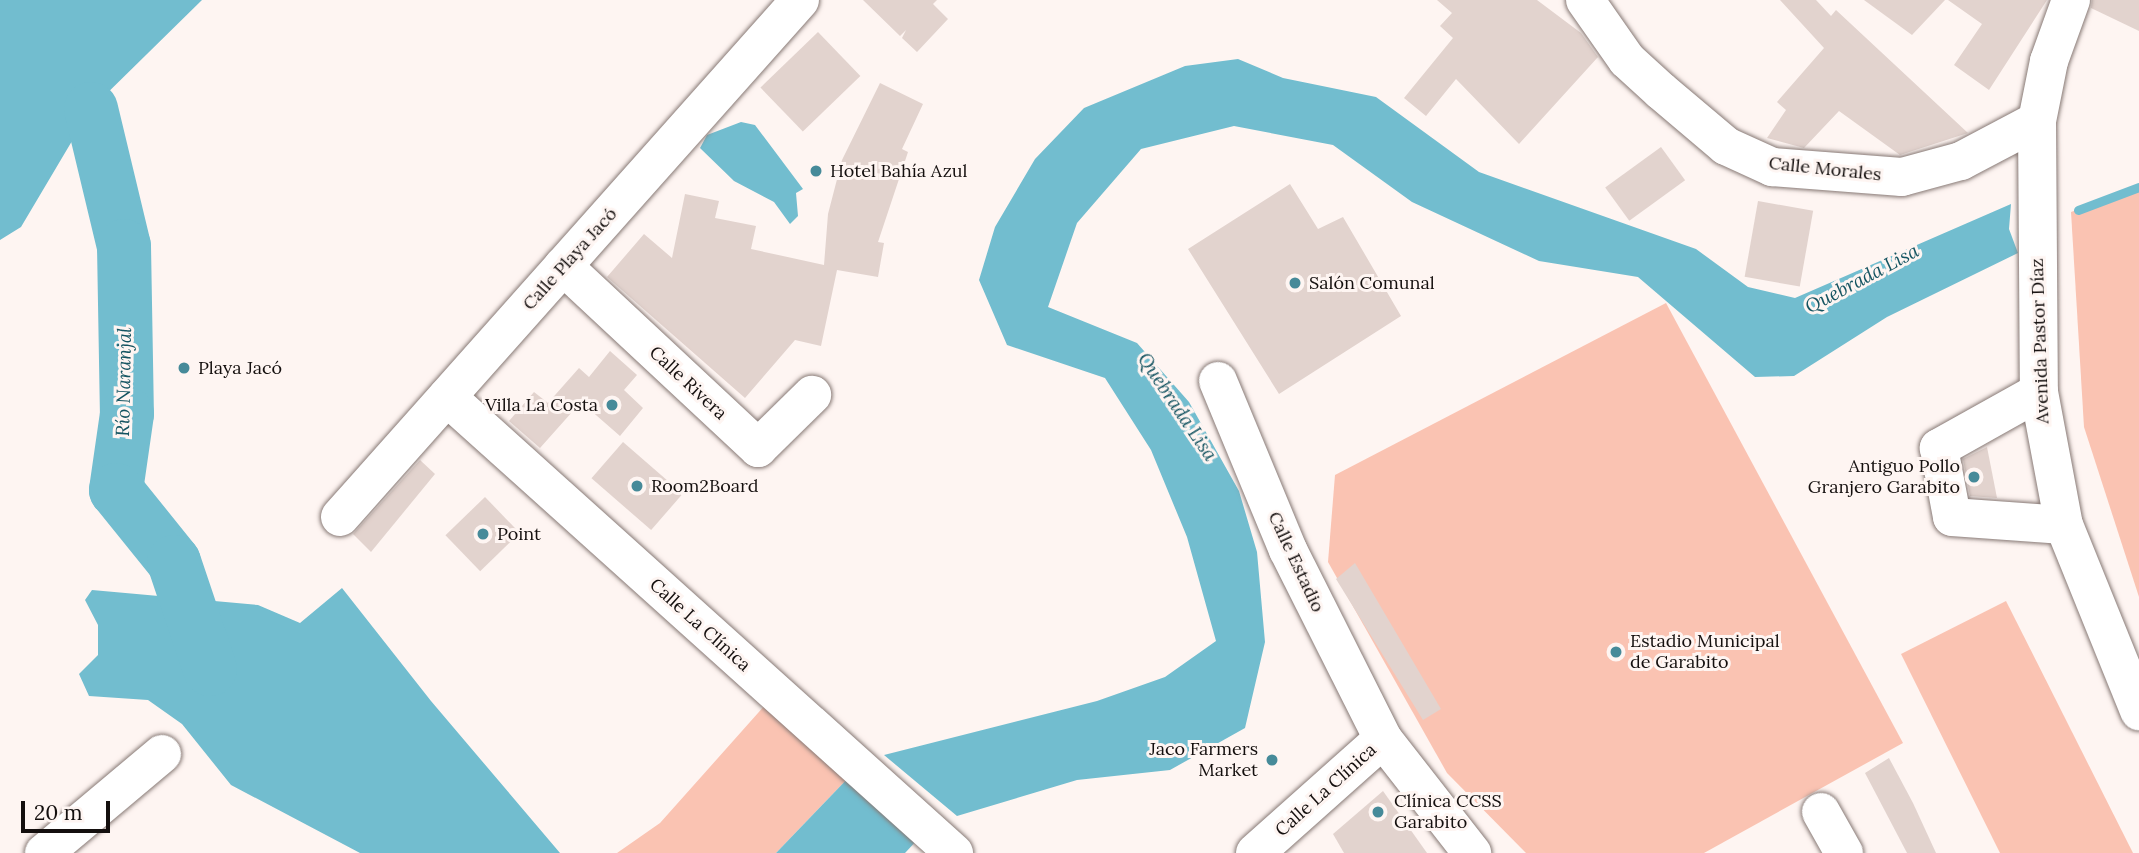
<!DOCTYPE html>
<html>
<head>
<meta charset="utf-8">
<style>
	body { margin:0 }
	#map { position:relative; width:2139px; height:853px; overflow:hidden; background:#fef5f2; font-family:Lora,serif }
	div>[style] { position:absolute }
	.green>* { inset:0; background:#fac3b2 }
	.water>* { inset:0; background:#72bdcf }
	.stream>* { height:9px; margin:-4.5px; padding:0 4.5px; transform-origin:4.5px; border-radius:4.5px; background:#72bdcf }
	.river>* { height:54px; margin:-27px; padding:0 27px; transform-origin:27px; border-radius:27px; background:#72bdcf }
	.building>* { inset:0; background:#e2d3ce; transform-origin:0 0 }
	.roads { filter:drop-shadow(0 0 2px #877975) drop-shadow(0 0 2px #877975) }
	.minor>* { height:38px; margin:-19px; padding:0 19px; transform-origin:19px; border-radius:19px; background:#fff }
	.dots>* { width:19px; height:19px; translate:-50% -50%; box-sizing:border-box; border:4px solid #fef5f2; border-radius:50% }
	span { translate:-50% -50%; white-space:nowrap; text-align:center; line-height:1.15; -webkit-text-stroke:6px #fef5f2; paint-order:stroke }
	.street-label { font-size:18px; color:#140f0e }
	.poi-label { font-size:18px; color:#140f0e }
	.left { translate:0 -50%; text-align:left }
	.right { translate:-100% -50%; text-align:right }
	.water-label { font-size:19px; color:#145461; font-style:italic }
	.scale { position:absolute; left:21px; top:801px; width:89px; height:32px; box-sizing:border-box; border:4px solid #140f0e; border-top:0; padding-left:9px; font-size:21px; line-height:24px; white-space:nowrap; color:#140f0e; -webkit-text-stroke:5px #fef5f2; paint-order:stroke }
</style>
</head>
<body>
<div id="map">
	<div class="green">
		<i style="clip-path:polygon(2139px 188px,2139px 597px,2084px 427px,2071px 212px)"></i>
		<i style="clip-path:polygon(1666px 303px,1903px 743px,1704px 853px,1526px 853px,1447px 773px,1328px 562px,1335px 475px)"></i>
		<i style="clip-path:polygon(2006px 601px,2133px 853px,2000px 853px,1901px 654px)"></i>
		<i style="clip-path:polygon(767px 703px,851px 775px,776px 853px,617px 853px,660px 823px)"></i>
	</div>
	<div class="water">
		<i style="clip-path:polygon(0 0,202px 0,91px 109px,21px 227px,0 240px)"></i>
		<i style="clip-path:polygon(1238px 59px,1283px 78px,1376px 97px,1479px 172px,1696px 249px,1748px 287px,1795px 298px,2011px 204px,2009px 229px,2018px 253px,1887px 317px,1794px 376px,1755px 377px,1638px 277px,1539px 261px,1412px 202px,1333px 145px,1234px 126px,1141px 149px,1077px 223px,1048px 307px,1137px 343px,1189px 402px,1239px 491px,1257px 552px,1265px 642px,1245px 728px,1170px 770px,1077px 780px,957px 816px,884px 755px,1097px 701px,1165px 677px,1216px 641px,1187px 537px,1151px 450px,1105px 378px,1007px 345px,979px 280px,995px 227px,1035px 159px,1084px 108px,1185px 66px)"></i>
		<i style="clip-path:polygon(741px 122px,755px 125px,803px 189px,796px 193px,798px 216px,790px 224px,774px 202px,734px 181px,700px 148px,707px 135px)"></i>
		<i style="clip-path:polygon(342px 588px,431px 701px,560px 853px,360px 853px,231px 785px,182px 724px,148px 700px,89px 696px,79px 674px,98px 655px,98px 625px,85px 600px,92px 590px,258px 605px,300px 623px)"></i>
		<i style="clip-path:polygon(851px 775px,920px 837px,905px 853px,776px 853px)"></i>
	</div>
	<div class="stream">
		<i style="left:2078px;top:210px;width:65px;rotate:-20.7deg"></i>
	</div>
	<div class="river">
		<i style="left:91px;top:109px;width:141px;rotate:76.5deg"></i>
		<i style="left:124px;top:246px;width:168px;rotate:89deg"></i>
		<i style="left:127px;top:414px;width:77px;rotate:98.2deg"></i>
		<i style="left:116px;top:490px;width:92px;rotate:51.1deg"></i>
		<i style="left:174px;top:562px;width:113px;rotate:71.4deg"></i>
	</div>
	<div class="building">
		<i style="clip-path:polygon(863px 0,937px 0,933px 4px,948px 19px,917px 52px,902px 38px,906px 30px,900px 36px)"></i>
		<i style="clip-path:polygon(1437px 0,1537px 0,1581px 33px,1598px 57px,1519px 144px,1456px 79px,1426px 116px,1404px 98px,1453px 38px,1440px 26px,1452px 13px)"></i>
		<i style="clip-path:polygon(1780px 0,1816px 0,1831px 16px,1836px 10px,1968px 133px,1900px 155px,1839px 111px,1804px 148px,1767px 138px,1786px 110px,1777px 102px,1824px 48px)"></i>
		<i style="clip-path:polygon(1864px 0,1945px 0,1912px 35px)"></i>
		<i style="clip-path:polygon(1948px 0,2047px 0,1989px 90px,1954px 65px,1982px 24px)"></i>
		<i style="clip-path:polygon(2092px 0,2139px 0,2139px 31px,2091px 8px)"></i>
		<i style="left:818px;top:32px;width:61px;height:80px;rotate:46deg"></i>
		<i style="clip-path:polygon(880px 83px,923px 104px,902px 149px,908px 152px,878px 242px,884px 243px,878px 277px,837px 270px,821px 346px,795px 340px,745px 398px,607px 277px,644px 234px,672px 258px,685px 194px,719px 201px,715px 218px,756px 226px,751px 249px,824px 265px,828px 214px,842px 160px)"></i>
		<i style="left:1661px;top:147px;width:41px;height:69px;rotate:54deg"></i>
		<i style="clip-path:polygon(1290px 184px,1318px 229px,1343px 217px,1401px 316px,1279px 394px,1188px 249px)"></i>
		<i style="left:1758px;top:201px;width:56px;height:77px;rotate:10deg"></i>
		<i style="clip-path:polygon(610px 351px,637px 375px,624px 390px,643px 408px,620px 436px,581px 402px,540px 448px,509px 421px,534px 392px,548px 403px,579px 368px,589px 377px)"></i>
		<i style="left:623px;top:442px;width:79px;height:48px;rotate:41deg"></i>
		<i style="clip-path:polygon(1987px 447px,1997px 498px,1970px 496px,1963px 459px)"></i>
		<i style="clip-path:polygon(420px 460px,435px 474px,371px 552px,353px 534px)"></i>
		<i style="left:485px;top:497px;width:50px;height:55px;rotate:46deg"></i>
		<i style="clip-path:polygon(1355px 563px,1441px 709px,1423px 720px,1336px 579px)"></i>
		<i style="clip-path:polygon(1889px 758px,1913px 803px,1936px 853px,1907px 853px,1865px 773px)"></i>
		<i style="clip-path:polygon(1383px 791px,1427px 853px,1344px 853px,1333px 834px)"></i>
	</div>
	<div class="roads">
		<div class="minor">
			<i style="left:1585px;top:0;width:73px;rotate:55deg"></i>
			<i style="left:1627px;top:60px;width:46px;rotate:42.4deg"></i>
			<i style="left:1661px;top:91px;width:85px;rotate:40.2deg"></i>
			<i style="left:1726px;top:146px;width:51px;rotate:24.5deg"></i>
			<i style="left:1772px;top:167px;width:130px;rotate:4.4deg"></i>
			<i style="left:1902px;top:177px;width:61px;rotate:-15.2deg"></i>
			<i style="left:1961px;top:161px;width:86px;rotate:-27.8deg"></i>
			<i style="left:2071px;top:0;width:65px;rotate:109.8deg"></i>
			<i style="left:2049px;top:61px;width:61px;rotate:101.3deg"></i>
			<i style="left:2037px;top:121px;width:271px;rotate:89.6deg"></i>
			<i style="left:2039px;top:392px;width:135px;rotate:79.4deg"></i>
			<i style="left:2064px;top:525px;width:201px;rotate:68deg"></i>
			<i style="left:563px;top:266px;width:267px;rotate:43deg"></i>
			<i style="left:758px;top:448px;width:76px;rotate:-44.5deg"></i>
			<i style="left:1218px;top:381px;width:183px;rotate:67.5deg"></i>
			<i style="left:1288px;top:550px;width:212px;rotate:63.3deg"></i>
			<i style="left:2039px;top:392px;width:115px;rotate:150.8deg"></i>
			<i style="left:1939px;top:448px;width:70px;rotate:79.3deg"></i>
			<i style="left:1952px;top:517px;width:112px;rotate:4.1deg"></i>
			<i style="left:447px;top:397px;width:682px;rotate:41.97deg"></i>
			<i style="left:340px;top:517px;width:692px;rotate:-48.34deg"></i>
			<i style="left:1821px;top:812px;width:47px;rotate:60.7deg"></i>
			<i style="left:44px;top:853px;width:154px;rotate:-40deg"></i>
			<i style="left:1255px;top:853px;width:171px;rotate:-41.7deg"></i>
			<i style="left:1383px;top:739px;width:145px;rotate:52deg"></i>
		</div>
	</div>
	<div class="dots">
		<i style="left:816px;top:171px;background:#468a99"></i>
		<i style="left:1295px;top:283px;background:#468a99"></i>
		<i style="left:184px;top:368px;background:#468a99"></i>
		<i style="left:612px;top:405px;background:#468a99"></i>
		<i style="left:1974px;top:477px;background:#468a99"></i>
		<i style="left:637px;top:486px;background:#468a99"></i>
		<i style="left:483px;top:534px;background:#468a99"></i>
		<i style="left:1616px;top:652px;background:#468a99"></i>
		<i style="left:1272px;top:760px;background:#468a99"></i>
		<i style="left:1378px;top:812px;background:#468a99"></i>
	</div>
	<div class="street-label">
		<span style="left:1825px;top:169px;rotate:6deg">Calle Morales</span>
		<span style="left:570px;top:259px;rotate:-48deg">Calle Playa Jacó</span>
		<span style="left:2040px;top:341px;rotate:-92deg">Avenida Pastor Díaz</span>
		<span style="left:688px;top:383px;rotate:43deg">Calle Rivera</span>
		<span style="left:1296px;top:562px;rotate:65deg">Calle Estadio</span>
		<span style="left:700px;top:625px;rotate:42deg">Calle La Clínica</span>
		<span style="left:1326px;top:790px;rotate:-42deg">Calle La Clínica</span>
	</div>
	<div class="poi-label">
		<span class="left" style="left:830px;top:171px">Hotel Bahía Azul</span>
		<span class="left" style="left:1309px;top:283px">Salón Comunal</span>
		<span class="left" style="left:198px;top:368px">Playa Jacó</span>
		<span class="right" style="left:598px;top:405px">Villa La Costa</span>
		<span class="right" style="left:1960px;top:477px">Antiguo Pollo<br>Granjero Garabito</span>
		<span class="left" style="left:651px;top:486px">Room2Board</span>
		<span class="left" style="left:497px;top:534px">Point</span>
		<span class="left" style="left:1630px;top:652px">Estadio Municipal<br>de Garabito</span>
		<span class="right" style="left:1258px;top:760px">Jaco Farmers<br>Market</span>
		<span class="left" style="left:1394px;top:812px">Clínica CCSS<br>Garabito</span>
	</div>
	<div class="water-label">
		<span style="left:1862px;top:279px;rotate:-28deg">Quebrada Lisa</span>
		<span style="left:124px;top:382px;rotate:-89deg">Río Naranjal</span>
		<span style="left:1177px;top:407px;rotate:56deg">Quebrada Lisa</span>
	</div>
	<div class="scale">20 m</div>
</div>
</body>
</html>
